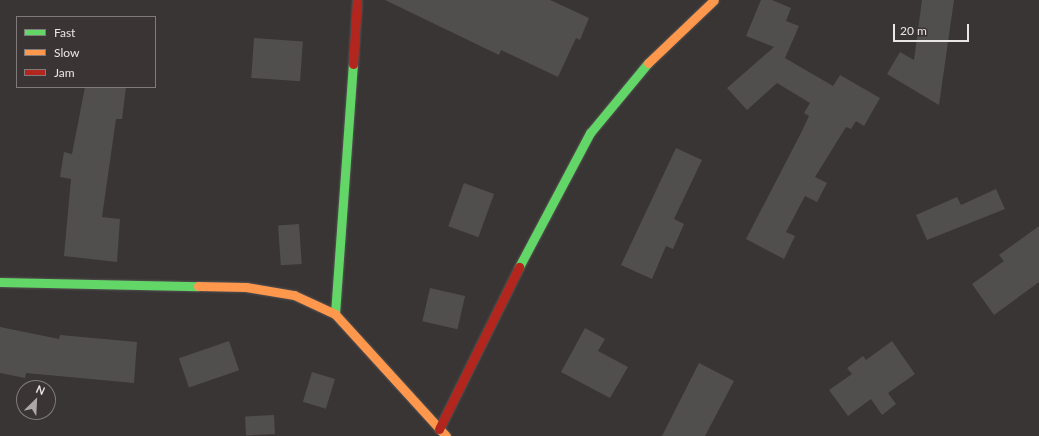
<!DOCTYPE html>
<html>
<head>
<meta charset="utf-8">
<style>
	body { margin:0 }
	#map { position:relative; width:1039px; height:436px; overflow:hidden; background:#393535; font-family:Lato,sans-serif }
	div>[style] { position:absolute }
	.building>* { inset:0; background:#514e4e; transform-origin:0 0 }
	.roads { filter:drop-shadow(0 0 1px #555252) drop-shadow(0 0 1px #555252) }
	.fast>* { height:9px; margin:-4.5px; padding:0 4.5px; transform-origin:4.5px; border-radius:4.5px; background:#63d668 }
	.slow>* { height:9px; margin:-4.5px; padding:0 4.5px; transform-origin:4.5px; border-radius:4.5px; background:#ff974d }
	.jam>* { height:9px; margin:-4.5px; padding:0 4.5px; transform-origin:4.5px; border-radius:4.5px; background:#b3261e }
	span { translate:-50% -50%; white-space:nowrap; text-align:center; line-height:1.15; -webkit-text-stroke:3.5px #3a3434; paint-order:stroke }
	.legend { position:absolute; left:16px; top:16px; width:140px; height:72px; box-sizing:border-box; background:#3a3434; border:1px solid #807b7b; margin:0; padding:5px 7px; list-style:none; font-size:12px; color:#eae6e6 }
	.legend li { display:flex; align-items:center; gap:8px; height:20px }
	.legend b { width:20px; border:1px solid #807b7b }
	.north { position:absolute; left:16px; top:380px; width:40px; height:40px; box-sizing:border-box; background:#3a3434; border:1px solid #807b7b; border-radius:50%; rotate:24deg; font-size:11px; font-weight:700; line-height:16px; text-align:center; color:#eae6e6 }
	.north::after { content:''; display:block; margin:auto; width:14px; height:18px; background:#aca8a8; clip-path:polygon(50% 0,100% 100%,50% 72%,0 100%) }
	.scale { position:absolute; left:893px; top:24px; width:76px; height:18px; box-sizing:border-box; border:2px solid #eae6e6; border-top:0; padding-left:5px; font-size:12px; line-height:14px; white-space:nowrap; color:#eae6e6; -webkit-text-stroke:3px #3a3434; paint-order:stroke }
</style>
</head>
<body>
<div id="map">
	<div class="building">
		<i style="clip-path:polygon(385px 0,550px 0,589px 18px,580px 40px,576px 38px,558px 77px,501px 50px,499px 55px)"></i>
		<i style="clip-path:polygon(761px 0,772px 0,791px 8px,786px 21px,799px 26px,785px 58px,833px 86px,840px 75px,880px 98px,864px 126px,856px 121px,851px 129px,846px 127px,815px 177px,827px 183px,817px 202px,805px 196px,786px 232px,795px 236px,784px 259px,746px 239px,800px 135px,809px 116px,804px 113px,810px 103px,777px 83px,747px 110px,727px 88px,774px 47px,746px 36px)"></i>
		<i style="clip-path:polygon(922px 0,954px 0,939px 105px,887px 74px,900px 52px,914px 60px)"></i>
		<i style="left:254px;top:38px;width:49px;height:40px;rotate:4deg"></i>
		<i style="clip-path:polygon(85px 87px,126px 87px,122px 119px,116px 119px,102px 217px,120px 219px,117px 262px,64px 256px,71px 179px,60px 177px,64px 152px,72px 154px)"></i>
		<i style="clip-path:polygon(676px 148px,702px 160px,674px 219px,684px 224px,673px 249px,666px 246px,652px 279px,621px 265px)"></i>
		<i style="left:464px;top:183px;width:32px;height:46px;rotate:20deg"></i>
		<i style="clip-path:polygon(996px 189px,1005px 209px,927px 240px,916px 215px,957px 197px,961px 205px)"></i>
		<i style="left:299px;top:224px;width:40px;height:21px;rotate:86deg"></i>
		<i style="clip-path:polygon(1039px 226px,1039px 282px,994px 315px,972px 284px,1004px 261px,999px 255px)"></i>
		<i style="left:430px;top:288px;width:36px;height:34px;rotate:13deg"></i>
		<i style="clip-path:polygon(0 327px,59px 339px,60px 335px,137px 342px,134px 383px,26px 373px,25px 378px,0 373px)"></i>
		<i style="clip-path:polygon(585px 328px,605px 339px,598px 351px,628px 367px,610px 398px,561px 372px)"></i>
		<i style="left:229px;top:341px;width:31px;height:53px;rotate:71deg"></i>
		<i style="clip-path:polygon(892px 341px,915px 374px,888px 393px,896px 404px,882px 415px,871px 399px,848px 416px,829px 390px,852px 374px,847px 368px,863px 356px,866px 360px)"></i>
		<i style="clip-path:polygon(699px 363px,734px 381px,705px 436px,662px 436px)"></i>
		<i style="left:312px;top:372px;width:24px;height:31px;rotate:17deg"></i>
		<i style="left:274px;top:415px;width:19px;height:29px;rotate:87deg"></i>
	</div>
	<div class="roads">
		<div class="fast">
			<i style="left:519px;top:267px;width:152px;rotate:-62.1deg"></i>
			<i style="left:590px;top:133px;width:91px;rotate:-50.4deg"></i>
			<i style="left:0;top:282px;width:198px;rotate:1.2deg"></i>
			<i style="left:335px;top:314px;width:251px;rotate:-85.9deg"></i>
		</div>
		<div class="slow">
			<i style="left:648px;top:63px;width:91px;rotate:-43.7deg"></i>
			<i style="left:198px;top:286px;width:48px;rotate:1.2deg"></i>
			<i style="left:246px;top:287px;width:49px;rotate:9.5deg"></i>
			<i style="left:294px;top:295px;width:45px;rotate:24.9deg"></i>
			<i style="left:335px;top:314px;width:165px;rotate:47.7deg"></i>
		</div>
		<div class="jam">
			<i style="left:353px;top:64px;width:64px;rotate:-86.4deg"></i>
			<i style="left:439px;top:429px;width:181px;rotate:-63.7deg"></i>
		</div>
	</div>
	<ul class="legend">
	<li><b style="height:5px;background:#63d668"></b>Fast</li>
	<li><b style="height:5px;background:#ff974d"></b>Slow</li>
	<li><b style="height:5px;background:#b3261e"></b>Jam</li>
	</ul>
	<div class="north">N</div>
	<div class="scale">20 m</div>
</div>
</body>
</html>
